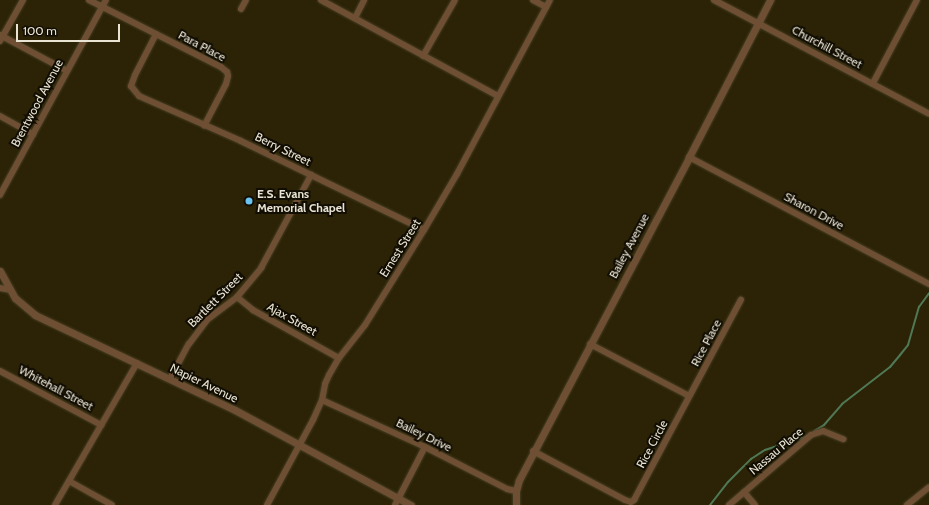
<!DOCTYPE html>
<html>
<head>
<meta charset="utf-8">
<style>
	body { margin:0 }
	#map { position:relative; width:929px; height:505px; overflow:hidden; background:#2c2306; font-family:Cabin,sans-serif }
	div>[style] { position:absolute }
	.stream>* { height:2px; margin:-1px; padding:0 1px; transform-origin:1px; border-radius:1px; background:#4f7956 }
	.roads { filter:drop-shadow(0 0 1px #463e23) drop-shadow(0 0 1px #463e23) }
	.minor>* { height:6px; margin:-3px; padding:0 3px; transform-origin:3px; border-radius:3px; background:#6e4f33 }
	.tertiary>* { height:7px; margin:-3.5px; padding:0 3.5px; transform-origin:3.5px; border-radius:3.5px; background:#6e4f33 }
	.dots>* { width:11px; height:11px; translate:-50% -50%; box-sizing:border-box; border:2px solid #110d03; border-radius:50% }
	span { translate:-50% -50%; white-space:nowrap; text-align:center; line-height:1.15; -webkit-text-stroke:4px #110d03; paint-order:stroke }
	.street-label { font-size:12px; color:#e8e3d2 }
	.poi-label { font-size:12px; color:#e8e3d2; font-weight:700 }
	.left { translate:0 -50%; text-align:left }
	.scale { position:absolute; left:16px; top:24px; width:104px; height:18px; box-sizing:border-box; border:2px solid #e8e3d2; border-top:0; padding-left:5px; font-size:12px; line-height:14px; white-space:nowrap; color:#e8e3d2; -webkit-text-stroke:3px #110d03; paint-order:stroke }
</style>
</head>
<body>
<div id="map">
	<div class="stream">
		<i style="left:814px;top:431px;width:12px;rotate:-31deg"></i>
		<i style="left:824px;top:425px;width:28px;rotate:-49deg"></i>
		<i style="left:842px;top:404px;width:61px;rotate:-37.6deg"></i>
		<i style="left:890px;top:367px;width:16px;rotate:-50deg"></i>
		<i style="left:900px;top:355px;width:13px;rotate:-51deg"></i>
		<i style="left:908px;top:345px;width:40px;rotate:-74deg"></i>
		<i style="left:919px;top:307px;width:17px;rotate:-54deg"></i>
		<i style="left:710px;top:505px;width:29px;rotate:-52deg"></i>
		<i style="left:728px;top:482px;width:33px;rotate:-45deg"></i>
		<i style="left:751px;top:459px;width:17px;rotate:-33deg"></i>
		<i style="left:765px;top:450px;width:42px;rotate:-18deg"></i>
	</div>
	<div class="roads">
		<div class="minor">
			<i style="left:89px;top:0;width:148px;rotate:26.9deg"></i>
			<i style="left:221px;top:67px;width:8px;rotate:40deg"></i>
			<i style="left:227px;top:72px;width:4px;rotate:76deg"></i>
			<i style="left:228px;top:76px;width:8px;rotate:104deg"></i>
			<i style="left:226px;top:84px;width:47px;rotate:117.6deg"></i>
			<i style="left:321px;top:0;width:201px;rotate:28.5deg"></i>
			<i style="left:533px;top:0;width:15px;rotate:28deg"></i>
			<i style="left:714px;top:0;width:243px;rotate:27.9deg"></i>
			<i style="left:241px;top:9px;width:10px;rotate:-61deg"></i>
			<i style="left:355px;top:18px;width:20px;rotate:-63deg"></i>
			<i style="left:156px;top:34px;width:46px;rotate:117.1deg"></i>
			<i style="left:135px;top:75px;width:12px;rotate:110deg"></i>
			<i style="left:131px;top:86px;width:13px;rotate:51deg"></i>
			<i style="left:139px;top:96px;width:111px;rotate:23.8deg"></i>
			<i style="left:241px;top:141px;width:203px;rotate:25.9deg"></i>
			<i style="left:0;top:35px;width:76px;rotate:28.2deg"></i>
			<i style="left:0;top:41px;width:47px;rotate:-60.7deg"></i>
			<i style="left:423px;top:56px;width:64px;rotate:-60.3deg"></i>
			<i style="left:873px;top:83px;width:94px;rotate:-62.1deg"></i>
			<i style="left:0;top:116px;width:38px;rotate:29deg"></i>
			<i style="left:689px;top:157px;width:272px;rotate:27.9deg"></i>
			<i style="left:0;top:195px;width:222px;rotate:-61.5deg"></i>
			<i style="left:0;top:288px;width:10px;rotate:11deg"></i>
			<i style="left:237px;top:297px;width:21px;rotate:39deg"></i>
			<i style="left:253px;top:310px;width:98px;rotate:29.2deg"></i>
			<i style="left:590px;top:344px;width:112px;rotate:27.7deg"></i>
			<i style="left:0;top:371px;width:115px;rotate:28.1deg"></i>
			<i style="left:170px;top:379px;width:40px;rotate:-62deg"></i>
			<i style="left:189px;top:344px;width:31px;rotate:-53deg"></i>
			<i style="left:208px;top:319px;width:36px;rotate:-37deg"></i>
			<i style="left:237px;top:297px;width:38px;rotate:-50deg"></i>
			<i style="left:261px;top:268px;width:106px;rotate:-61.7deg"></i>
			<i style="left:322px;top:400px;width:113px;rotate:24.5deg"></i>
			<i style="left:425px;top:447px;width:92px;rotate:27.1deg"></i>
			<i style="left:507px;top:489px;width:9px;rotate:13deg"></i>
			<i style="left:533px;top:451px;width:104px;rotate:28deg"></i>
			<i style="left:625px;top:500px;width:6px;rotate:18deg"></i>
			<i style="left:631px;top:502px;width:4px;rotate:-34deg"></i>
			<i style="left:634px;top:500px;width:227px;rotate:-61.9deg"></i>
			<i style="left:69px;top:481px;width:49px;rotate:29.2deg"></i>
			<i style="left:744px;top:492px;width:17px;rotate:50deg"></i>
			<i style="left:55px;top:505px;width:164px;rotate:-60deg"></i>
			<i style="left:267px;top:505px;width:97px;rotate:-61.6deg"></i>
			<i style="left:313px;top:420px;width:22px;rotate:-66deg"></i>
			<i style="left:322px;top:400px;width:16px;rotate:-79deg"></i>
			<i style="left:325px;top:384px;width:10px;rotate:-66deg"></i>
			<i style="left:329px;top:375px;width:20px;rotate:-60deg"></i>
			<i style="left:339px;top:358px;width:42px;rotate:-51.8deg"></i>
			<i style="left:365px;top:325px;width:112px;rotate:-58.2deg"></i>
			<i style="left:424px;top:230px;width:65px;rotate:-59.5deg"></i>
			<i style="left:457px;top:174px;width:197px;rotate:-61.9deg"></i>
			<i style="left:395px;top:505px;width:65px;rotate:-62.7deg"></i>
			<i style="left:729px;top:505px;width:108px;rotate:-40.5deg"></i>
			<i style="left:811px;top:435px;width:13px;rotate:-18deg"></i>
			<i style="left:823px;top:431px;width:22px;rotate:22deg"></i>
			<i style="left:907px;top:505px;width:28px;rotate:-39deg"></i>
		</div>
		<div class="tertiary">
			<i style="left:0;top:271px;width:31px;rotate:61deg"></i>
			<i style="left:15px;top:298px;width:26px;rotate:40deg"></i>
			<i style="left:35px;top:315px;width:221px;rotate:25.4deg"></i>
			<i style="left:235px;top:410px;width:200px;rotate:28.4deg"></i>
			<i style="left:516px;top:505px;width:14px;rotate:-90deg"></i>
			<i style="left:516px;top:491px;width:11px;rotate:-75deg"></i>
			<i style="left:519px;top:480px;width:365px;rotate:-62.2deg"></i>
			<i style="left:689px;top:157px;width:177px;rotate:-62.7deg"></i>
		</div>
	</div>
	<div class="dots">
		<i style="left:249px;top:201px;background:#6bc3f2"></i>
	</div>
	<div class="street-label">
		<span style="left:202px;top:46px;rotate:28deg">Para Place</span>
		<span style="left:827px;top:47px;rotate:28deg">Churchill Street</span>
		<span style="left:37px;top:103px;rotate:-62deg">Brentwood Avenue</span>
		<span style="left:283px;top:149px;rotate:26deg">Berry Street</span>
		<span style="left:814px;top:211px;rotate:28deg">Sharon Drive</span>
		<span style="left:629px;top:246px;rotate:-62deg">Bailey Avenue</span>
		<span style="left:400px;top:248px;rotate:-58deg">Ernest Street</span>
		<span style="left:215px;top:300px;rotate:-45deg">Bartlett Street</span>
		<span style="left:292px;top:319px;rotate:29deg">Ajax Street</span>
		<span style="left:706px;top:343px;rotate:-62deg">Rice Place</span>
		<span style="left:204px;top:383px;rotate:26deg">Napier Avenue</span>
		<span style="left:56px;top:388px;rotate:28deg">Whitehall Street</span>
		<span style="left:424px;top:435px;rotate:26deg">Bailey Drive</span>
		<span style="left:652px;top:444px;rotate:-62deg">Rice Circle</span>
		<span style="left:776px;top:451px;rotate:-40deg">Nassau Place</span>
	</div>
	<div class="poi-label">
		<span class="left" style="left:257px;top:201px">E.S. Evans<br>Memorial Chapel</span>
	</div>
	<div class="scale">100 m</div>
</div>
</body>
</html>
